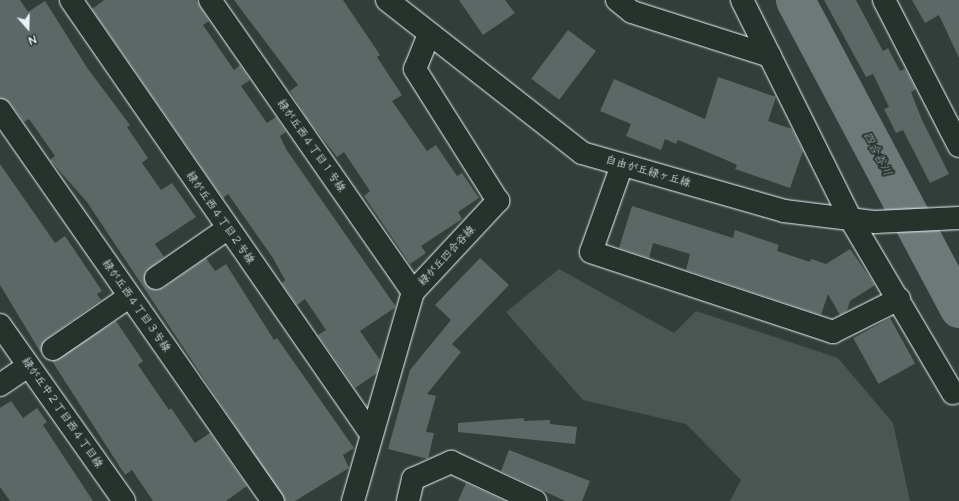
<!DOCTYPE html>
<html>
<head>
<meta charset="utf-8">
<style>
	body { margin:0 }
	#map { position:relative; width:959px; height:501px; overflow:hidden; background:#323e39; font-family:"Architects Daughter","Klee One",sans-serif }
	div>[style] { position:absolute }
	.green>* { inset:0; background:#495651 }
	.river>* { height:39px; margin:-19.5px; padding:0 19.5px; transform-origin:19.5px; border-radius:19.5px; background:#6d7978 }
	.building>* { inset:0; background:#5c6865; transform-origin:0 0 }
	.roads { filter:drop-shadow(0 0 1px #e8f1f8) drop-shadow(0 0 1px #e8f1f8) }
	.street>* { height:22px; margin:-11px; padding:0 11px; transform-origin:11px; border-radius:11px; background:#26332d }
	.secondary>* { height:22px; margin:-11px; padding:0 11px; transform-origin:11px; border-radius:11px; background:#26332d }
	span { translate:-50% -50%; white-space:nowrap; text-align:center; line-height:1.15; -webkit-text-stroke:4px #26332d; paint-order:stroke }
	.street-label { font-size:11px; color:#e8f1f8 }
	.water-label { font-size:12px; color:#b1bbbe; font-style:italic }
	.north { position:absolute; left:8px; top:8px; width:40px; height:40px; -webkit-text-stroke:3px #26332d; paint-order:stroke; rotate:160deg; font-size:11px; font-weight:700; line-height:16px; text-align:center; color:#e8f1f8 }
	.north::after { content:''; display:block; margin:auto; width:14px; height:18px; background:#e8f1f8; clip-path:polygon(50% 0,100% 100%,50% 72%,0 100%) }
</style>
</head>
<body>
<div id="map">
	<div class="green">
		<i style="clip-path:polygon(559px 269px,674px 333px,696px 311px,838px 358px,893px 423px,910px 501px,730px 501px,741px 480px,686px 424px,583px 400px,506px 312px)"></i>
	</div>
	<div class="river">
		<i style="left:795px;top:0;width:349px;rotate:62deg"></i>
	</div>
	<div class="building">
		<i style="clip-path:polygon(0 0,20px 0,28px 12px,45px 1px,88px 69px,130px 125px,127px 127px,148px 158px,142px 163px,161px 190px,172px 183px,196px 217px,155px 244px,164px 257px,145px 272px,146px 285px,157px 290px,163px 288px,206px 258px,215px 271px,226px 264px,274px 340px,277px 338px,354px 448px,343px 455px,349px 468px,295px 501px,285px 501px,87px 202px,50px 160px,55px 156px,29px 119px,24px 122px,10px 103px,0 98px)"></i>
		<i style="clip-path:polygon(104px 0,196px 0,209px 21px,203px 25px,234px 70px,240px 65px,250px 80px,241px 86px,267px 123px,276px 117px,286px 132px,280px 136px,286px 149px,396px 307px,360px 331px,380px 360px,377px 373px,355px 388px,318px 335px,326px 330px,305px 299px,297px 305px,282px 283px,285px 280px,273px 258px,228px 194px,223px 198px,92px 9px)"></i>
		<i style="clip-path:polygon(234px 0,343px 0,380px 55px,377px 57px,402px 95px,392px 101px,427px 151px,436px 145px,457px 176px,462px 173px,479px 198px,458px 212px,462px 219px,421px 246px,426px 253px,410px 264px,364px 196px,370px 191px,344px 152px,337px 157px,307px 118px,290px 91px,298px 85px)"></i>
		<i style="clip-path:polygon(459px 0,505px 0,515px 13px,483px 35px)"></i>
		<i style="clip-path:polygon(824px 0,856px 0,883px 51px,888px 48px,900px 71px,905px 69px,916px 89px,911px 92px,922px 120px,949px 174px,930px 183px,903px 130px,896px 133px,884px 109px,889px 107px,873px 74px,866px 77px)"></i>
		<i style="clip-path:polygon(912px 0,959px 0,959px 58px,939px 15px,925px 23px)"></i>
		<i style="left:568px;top:30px;width:35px;height:61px;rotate:37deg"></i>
		<i style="clip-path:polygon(718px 77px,776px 97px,768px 121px,792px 129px,803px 151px,790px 188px,735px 169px,737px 165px,724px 159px,678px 140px,676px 144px,665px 139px,661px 150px,626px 136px,631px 124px,600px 111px,614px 79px,705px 119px)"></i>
		<i style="clip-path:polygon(0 164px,55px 243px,65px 236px,102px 291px,97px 294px,101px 300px,46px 339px,41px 353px,0 285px)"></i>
		<i style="clip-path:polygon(632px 206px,733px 238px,735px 230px,779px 245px,777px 251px,810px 262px,811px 259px,826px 264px,850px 249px,875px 285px,850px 301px,847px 311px,840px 315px,828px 294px,821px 315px,686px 270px,690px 254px,653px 243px,649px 258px,619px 248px)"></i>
		<i style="clip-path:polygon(480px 258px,509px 285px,452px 344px,461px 352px,427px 394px,436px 396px,426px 432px,434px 433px,428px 459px,388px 449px,410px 370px,451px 320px,435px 305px)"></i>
		<i style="left:890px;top:318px;width:52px;height:42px;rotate:61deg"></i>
		<i style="clip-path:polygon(116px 321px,143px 361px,138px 365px,169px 410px,171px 408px,195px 443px,210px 433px,247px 486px,226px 501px,153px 501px,132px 470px,125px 475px,52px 361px)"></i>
		<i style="clip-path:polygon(11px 401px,23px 418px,37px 408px,47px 422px,43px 425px,93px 501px,10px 501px,0 487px,0 408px)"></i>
		<i style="clip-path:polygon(524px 418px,524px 421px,550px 420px,550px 424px,577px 427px,575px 444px,458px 432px,458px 423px)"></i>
		<i style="clip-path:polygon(509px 450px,590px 481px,582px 501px,565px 501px,501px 471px)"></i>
		<i style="clip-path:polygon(466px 483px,505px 501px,458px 501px)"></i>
	</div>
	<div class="roads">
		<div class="street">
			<i style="left:71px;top:0;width:528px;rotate:55.35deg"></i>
			<i style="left:210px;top:0;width:356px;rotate:55.2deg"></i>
			<i style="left:617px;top:0;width:19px;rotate:39deg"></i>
			<i style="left:632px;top:12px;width:145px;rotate:17.7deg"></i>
			<i style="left:742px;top:0;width:246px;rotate:63.6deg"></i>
			<i style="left:851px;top:220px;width:201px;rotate:59.5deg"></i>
			<i style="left:884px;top:0;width:164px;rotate:62.8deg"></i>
			<i style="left:0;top:110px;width:477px;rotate:55.1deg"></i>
			<i style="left:622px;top:165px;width:92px;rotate:109.6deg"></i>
			<i style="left:591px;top:252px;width:255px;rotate:18.3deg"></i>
			<i style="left:833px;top:332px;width:74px;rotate:-26.6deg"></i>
			<i style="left:156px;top:278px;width:86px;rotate:-34.6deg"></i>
			<i style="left:0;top:325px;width:215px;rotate:54.8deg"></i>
			<i style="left:53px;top:349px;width:93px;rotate:-34.5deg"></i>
			<i style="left:0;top:385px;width:34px;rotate:-34deg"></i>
			<i style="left:353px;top:501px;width:217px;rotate:-74deg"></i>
			<i style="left:413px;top:292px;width:125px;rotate:-47deg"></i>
			<i style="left:498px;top:201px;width:156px;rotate:-122.2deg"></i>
			<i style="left:415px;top:69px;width:38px;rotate:-68deg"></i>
			<i style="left:408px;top:501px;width:23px;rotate:-77deg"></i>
			<i style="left:413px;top:479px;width:42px;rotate:-24.1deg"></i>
			<i style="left:451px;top:462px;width:93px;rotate:24.9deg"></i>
		</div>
		<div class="secondary">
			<i style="left:387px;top:0;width:248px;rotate:38.1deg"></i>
			<i style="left:582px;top:153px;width:210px;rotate:16deg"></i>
			<i style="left:784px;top:211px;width:92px;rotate:6.9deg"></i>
			<i style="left:875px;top:222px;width:84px;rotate:-2.7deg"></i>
		</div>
	</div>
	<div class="street-label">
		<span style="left:311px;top:146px;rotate:55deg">緑が丘西４丁目１号線</span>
		<span style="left:648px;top:172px;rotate:16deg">自由が丘緑ヶ丘線</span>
		<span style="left:220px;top:218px;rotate:55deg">緑が丘西４丁目２号線</span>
		<span style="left:447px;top:256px;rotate:-47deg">緑が丘四合谷線</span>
		<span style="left:136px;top:306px;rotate:55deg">緑が丘西４丁目３号線</span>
		<span style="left:62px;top:413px;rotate:55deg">緑が丘中２丁目西４丁目線</span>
	</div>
	<div class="water-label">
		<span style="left:877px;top:154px;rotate:62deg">四合谷川</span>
	</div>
	<div class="north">N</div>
</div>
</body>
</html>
